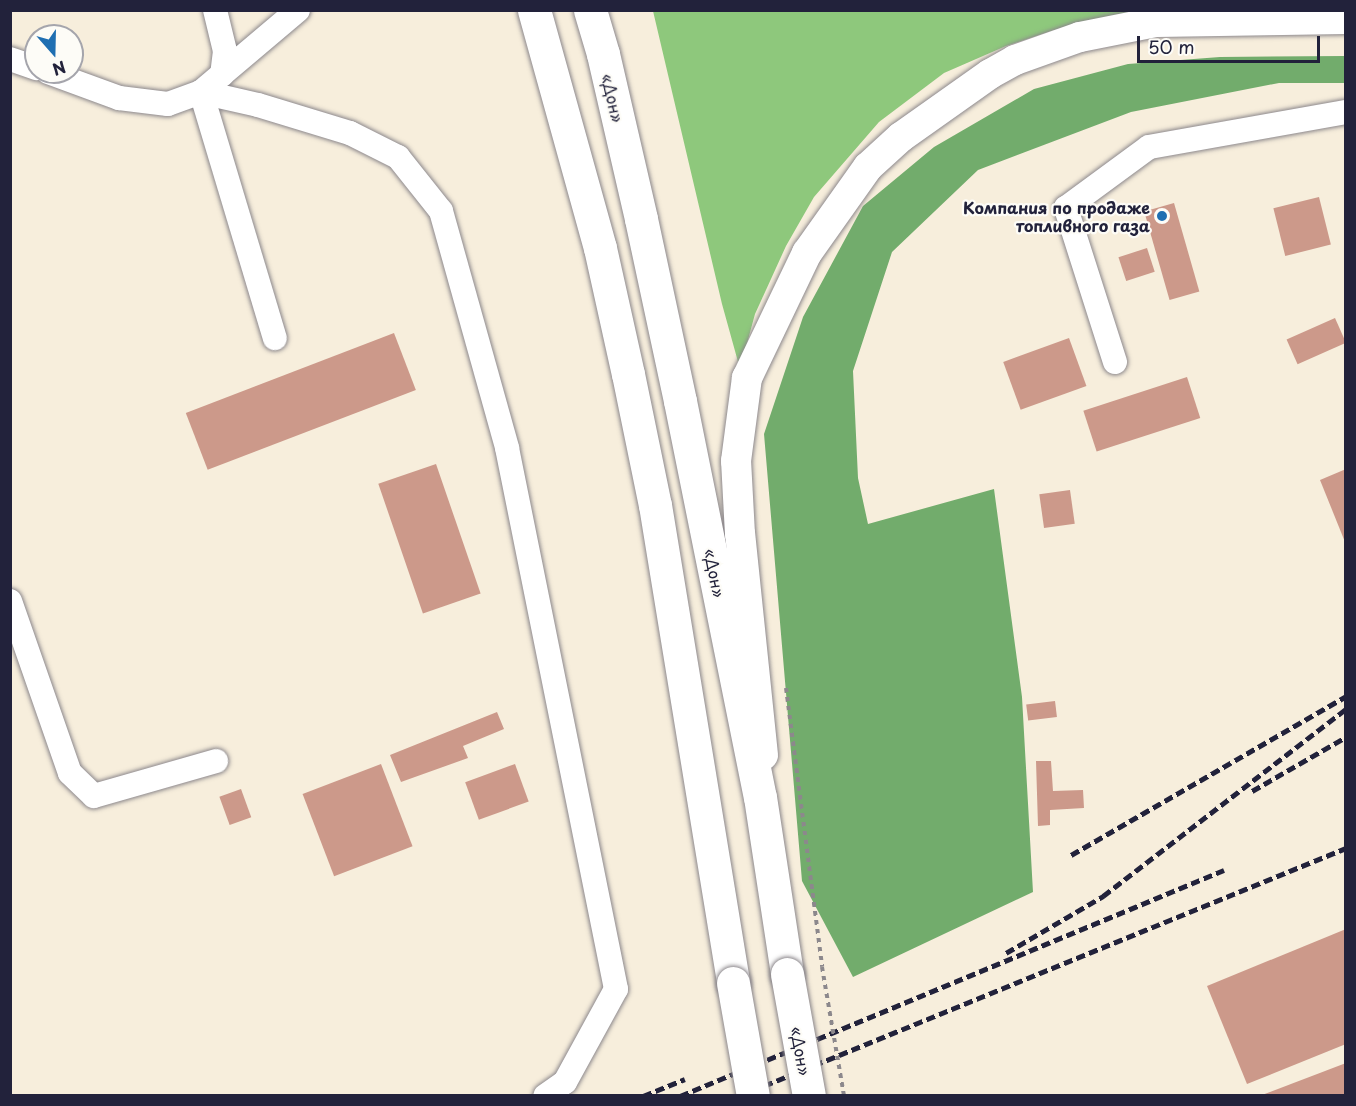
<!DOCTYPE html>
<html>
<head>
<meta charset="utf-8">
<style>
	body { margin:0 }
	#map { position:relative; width:1356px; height:1106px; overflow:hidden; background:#f7eedc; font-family:"Playpen Sans",sans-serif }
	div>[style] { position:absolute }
	.green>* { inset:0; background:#8ec87c }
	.forest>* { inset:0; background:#72ac6c }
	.building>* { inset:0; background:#cc998a; transform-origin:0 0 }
	.path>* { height:4px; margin-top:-2px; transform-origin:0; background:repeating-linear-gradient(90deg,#8c888c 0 4.5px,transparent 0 9px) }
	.roads { filter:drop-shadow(0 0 2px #8c888c) drop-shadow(0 0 2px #8c888c) }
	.minor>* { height:24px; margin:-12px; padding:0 12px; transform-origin:12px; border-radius:12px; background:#fff }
	.major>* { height:30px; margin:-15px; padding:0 15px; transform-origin:15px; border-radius:15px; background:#fff }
	.highway>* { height:33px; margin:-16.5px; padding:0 16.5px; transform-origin:16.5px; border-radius:16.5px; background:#fff }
	.rail>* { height:4.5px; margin-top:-2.25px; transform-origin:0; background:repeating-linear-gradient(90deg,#22223b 0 9px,transparent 0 13.5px) }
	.path-bridge>* { height:4px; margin-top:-2px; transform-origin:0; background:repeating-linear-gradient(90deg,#8c888c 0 4.5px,transparent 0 9px) }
	.bridges { filter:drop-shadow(0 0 2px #8c888c) drop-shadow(0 0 2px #8c888c) }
	.highway-bridge>* { height:33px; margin:-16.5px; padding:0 16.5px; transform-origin:16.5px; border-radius:16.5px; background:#fff }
	.dots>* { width:16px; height:16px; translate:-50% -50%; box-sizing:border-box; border:3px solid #fdfcf7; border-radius:50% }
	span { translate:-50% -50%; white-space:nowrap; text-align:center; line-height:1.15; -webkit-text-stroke:4.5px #fdfcf7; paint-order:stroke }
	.street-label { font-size:16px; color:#22223b }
	.poi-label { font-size:16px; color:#22223b; font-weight:700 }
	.right { translate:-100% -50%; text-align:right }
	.frame { position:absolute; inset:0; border:12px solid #22223b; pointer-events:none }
	.north { position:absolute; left:24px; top:24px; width:60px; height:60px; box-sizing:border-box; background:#fdfcf7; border:2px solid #a5a5ac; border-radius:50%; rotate:160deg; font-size:16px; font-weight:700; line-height:24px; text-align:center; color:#22223b }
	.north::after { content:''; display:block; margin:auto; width:21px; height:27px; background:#1f6fb2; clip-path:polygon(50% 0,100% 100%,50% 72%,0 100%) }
	.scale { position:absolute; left:1137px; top:36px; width:183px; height:27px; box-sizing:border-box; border:3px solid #22223b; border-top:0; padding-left:8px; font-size:18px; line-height:21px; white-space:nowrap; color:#22223b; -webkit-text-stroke:4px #fdfcf7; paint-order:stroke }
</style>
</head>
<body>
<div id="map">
	<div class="green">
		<i style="clip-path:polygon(653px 11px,1191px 11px,1092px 22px,1054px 30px,1006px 46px,944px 73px,879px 122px,814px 197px,786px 246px,755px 314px,740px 369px,722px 304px)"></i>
	</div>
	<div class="forest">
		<i style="clip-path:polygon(1345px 56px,1345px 83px,1279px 83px,1131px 112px,978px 170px,892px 252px,853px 371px,858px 478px,868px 524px,994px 489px,1022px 697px,1033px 892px,853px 977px,802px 881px,764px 434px,803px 317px,863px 206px,934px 147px,1034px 89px,1128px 64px,1220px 57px)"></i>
	</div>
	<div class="building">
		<i style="left:1319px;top:197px;width:49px;height:47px;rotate:76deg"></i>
		<i style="left:1174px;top:203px;width:92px;height:31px;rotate:74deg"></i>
		<i style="left:1147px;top:248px;width:25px;height:30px;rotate:72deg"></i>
		<i style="left:1335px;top:318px;width:27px;height:53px;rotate:66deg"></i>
		<i style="left:394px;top:333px;width:61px;height:223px;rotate:69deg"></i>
		<i style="left:1069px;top:338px;width:51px;height:70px;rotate:70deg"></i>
		<i style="left:1187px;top:377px;width:43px;height:109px;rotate:72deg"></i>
		<i style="left:436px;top:464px;width:137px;height:61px;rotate:71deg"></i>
		<i style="clip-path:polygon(1346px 469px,1346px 541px,1345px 542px,1320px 480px)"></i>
		<i style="left:1070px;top:490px;width:34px;height:31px;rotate:82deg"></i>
		<i style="left:1055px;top:701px;width:16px;height:29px;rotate:83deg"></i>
		<i style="clip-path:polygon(497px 712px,504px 729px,463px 746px,468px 758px,401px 782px,390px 755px)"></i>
		<i style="clip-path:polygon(1036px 761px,1051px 761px,1053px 791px,1083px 790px,1084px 808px,1050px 810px,1050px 825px,1038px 826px)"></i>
		<i style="left:381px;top:764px;width:88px;height:84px;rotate:69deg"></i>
		<i style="left:515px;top:764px;width:40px;height:53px;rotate:70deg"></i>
		<i style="left:241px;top:789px;width:30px;height:23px;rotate:70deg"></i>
		<i style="clip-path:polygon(1346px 929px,1346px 1044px,1247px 1084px,1207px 986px)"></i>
		<i style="clip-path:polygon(1346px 1063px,1346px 1096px,1262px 1096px,1262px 1095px)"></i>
	</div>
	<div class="path">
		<i style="left:786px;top:688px;width:281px;rotate:82.6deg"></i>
	</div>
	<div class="roads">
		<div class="minor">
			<i style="left:215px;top:10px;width:42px;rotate:76.3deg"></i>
			<i style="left:225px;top:51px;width:24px;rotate:97deg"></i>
			<i style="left:10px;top:59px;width:28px;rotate:19deg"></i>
			<i style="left:48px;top:72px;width:76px;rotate:20.1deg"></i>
			<i style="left:119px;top:98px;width:49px;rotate:7deg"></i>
			<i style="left:168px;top:104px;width:35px;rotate:-20deg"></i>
			<i style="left:201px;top:92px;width:127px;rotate:-40.2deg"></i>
			<i style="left:201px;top:92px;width:58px;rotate:12.8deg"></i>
			<i style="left:258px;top:105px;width:96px;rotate:16.9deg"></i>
			<i style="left:350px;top:133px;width:54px;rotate:26.6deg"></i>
			<i style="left:398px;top:157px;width:69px;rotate:51.5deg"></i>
			<i style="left:441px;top:211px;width:246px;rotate:74.4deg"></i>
			<i style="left:507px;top:448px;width:552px;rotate:78.61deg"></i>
			<i style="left:616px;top:989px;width:106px;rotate:118.7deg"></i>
			<i style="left:565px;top:1082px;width:24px;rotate:145deg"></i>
			<i style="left:201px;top:92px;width:257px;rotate:73.3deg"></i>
			<i style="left:1115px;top:362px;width:162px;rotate:-107.7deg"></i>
			<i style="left:1066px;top:208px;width:103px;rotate:-36.3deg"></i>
			<i style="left:1149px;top:147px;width:200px;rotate:-10.1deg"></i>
			<i style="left:10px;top:601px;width:182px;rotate:70.8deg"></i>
			<i style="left:70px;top:773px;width:33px;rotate:44deg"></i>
			<i style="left:94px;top:796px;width:127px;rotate:-16deg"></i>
		</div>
		<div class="major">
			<i style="left:763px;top:755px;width:222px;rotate:-95.9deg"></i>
			<i style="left:740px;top:534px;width:73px;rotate:-93.1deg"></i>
			<i style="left:736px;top:461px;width:84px;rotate:-82.5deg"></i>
			<i style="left:747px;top:378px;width:139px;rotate:-64.4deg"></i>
			<i style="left:807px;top:253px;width:105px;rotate:-54.7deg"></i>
			<i style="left:868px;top:167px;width:45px;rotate:-42.3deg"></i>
			<i style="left:901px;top:137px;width:109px;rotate:-35.3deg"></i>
			<i style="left:990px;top:74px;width:29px;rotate:-29deg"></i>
			<i style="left:1015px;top:60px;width:69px;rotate:-19.5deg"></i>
			<i style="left:1080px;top:37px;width:77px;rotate:-11.2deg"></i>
			<i style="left:1156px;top:22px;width:190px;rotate:-0.9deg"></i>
		</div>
		<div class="highway">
			<i style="left:534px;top:10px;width:247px;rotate:74.5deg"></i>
			<i style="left:600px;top:248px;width:129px;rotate:77.5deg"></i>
			<i style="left:628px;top:374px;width:134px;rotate:78.4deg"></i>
			<i style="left:655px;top:505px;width:484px;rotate:80.7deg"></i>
			<i style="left:590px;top:10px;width:46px;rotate:73.5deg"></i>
			<i style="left:603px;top:54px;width:169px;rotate:77deg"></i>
			<i style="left:641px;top:219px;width:186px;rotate:77.9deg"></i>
			<i style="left:680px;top:401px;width:404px;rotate:78.6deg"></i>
			<i style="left:760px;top:797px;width:179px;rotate:81.3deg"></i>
		</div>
	</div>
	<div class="rail">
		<i style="left:1252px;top:791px;width:108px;rotate:-29.9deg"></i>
		<i style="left:1071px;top:855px;width:318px;rotate:-30deg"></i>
		<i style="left:1006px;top:953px;width:113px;rotate:-30.4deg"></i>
		<i style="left:1103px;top:896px;width:307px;rotate:-37.6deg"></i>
		<i style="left:643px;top:1096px;width:45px;rotate:-22deg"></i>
		<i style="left:680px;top:1096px;width:589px;rotate:-22.56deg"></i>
		<i style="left:739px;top:1096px;width:656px;rotate:-22.22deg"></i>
	</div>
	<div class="path-bridge">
		<i style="left:822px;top:967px;width:131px;rotate:80.3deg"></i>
	</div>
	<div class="bridges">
		<div class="highway-bridge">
			<i style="left:787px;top:974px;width:124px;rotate:79.8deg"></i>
			<i style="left:733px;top:983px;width:115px;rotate:80deg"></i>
		</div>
	</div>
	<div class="dots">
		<i style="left:1162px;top:216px;background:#1f6fb2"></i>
	</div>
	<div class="street-label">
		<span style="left:613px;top:98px;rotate:77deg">«Дон»</span>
		<span style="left:715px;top:573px;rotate:79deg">«Дон»</span>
		<span style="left:801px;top:1051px;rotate:80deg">«Дон»</span>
	</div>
	<div class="poi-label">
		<span class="right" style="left:1150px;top:216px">Компания по продаже<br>топливного газа</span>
	</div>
	<div class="frame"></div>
	<div class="north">N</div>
	<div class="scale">50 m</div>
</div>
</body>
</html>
